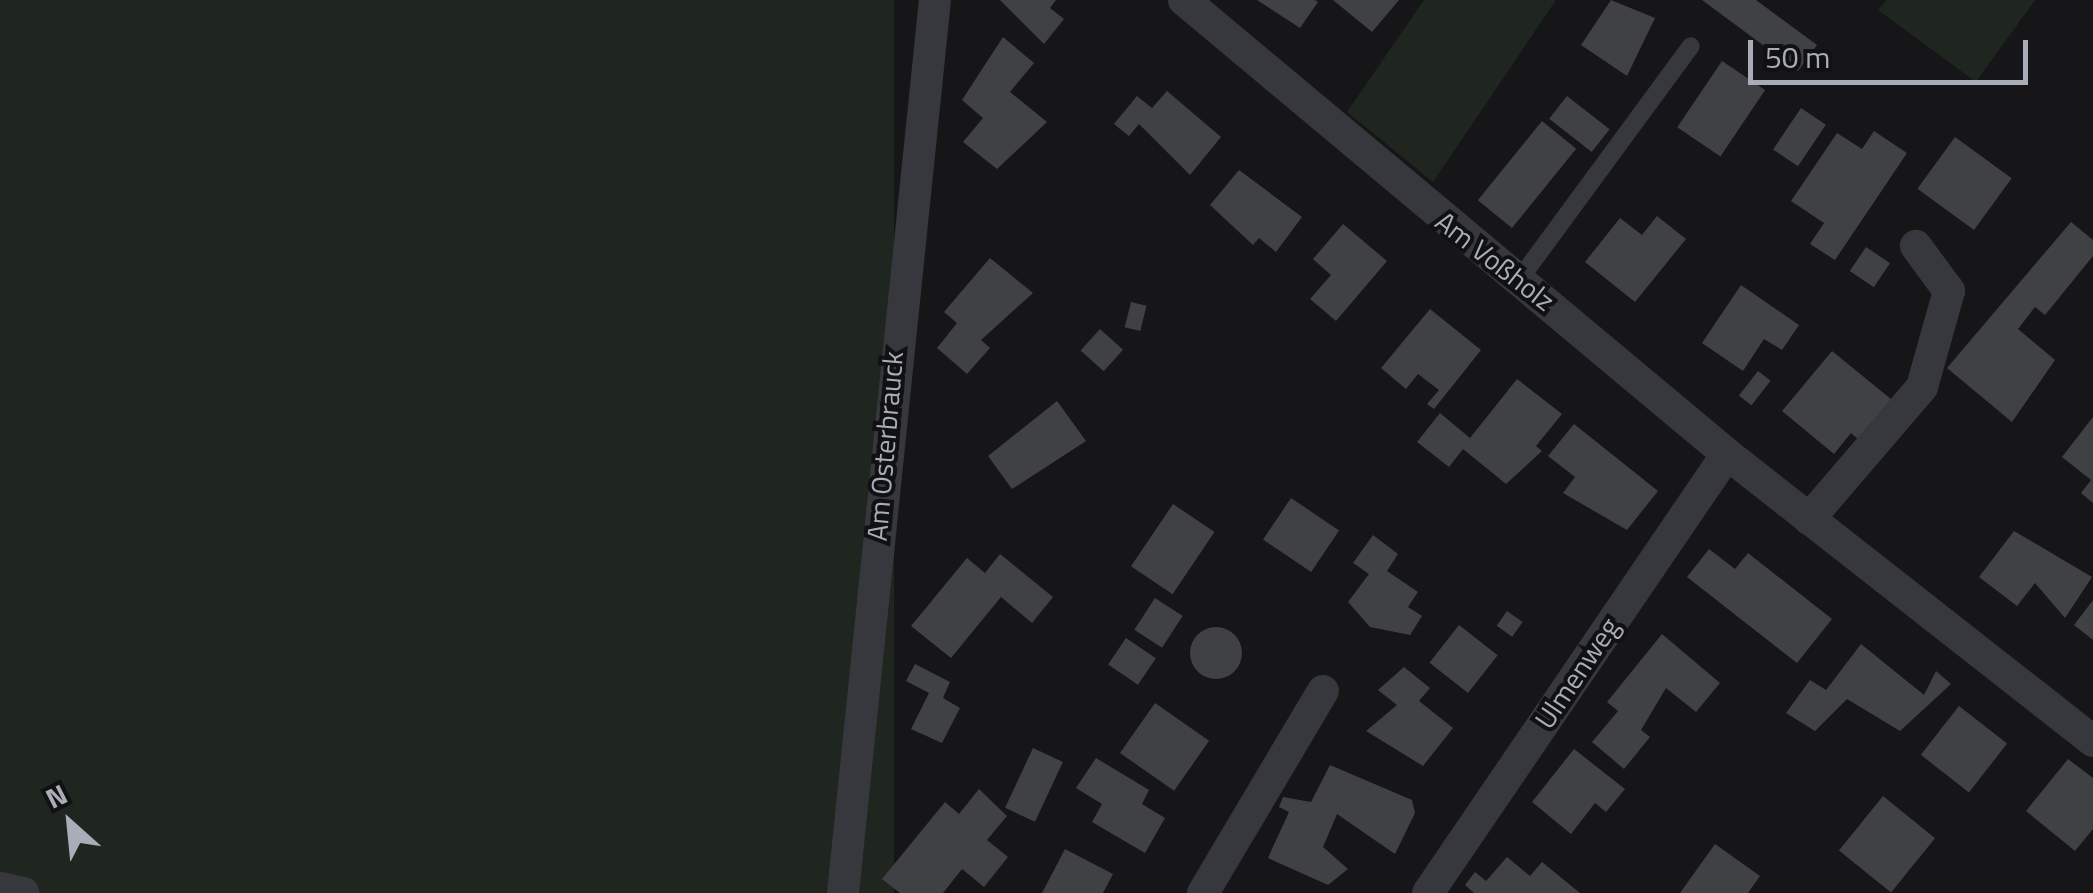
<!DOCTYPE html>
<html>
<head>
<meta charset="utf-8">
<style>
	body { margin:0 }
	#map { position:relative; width:2093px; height:893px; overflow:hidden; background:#161618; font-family:"Titillium Web",sans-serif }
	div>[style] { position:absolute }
	.green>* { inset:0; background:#1e261f; transform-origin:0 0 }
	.building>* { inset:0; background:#404145; transform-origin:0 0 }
	.round { border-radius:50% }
	.service>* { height:18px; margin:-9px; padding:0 9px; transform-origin:9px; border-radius:9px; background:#37383d }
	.minor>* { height:32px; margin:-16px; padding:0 16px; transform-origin:16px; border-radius:16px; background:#37383d }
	span { translate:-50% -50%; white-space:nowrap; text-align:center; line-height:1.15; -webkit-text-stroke:8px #111113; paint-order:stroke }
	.street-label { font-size:28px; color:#a8adb8 }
	.north { position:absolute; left:20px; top:773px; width:100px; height:100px; -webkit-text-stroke:8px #111113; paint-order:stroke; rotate:333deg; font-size:28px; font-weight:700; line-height:40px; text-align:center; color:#a8adb8 }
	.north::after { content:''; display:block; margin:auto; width:35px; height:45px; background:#a8adb8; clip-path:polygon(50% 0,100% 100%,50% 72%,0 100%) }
	.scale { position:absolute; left:1748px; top:40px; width:280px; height:45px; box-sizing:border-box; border:5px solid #a8adb8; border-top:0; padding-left:12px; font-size:30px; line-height:35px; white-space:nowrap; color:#a8adb8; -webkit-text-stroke:8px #111113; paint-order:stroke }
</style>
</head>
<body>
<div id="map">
	<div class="green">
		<i style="left:0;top:0;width:894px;height:893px"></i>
		<i style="clip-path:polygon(1424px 0,1556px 0,1433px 182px,1347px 112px)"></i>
		<i style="clip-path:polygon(1887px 0,2035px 0,1976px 82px,1878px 10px)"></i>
	</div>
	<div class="building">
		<i style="clip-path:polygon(1000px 0,1056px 0,1050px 8px,1064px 19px,1044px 44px)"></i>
		<i style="clip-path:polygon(1257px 0,1315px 0,1318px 2px,1300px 28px)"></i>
		<i style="clip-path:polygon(1333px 0,1399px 0,1372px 32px)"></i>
		<i style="clip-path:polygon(1611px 0,1655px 18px,1627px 76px,1581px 45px)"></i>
		<i style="clip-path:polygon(1702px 0,1756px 0,1817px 45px,1798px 71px)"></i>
		<i style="clip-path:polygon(1003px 37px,1034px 63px,1010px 92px,1047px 122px,997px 169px,963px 142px,983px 118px,962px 100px)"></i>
		<i style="left:1722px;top:61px;width:52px;height:80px;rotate:34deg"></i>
		<i style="clip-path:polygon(1167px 91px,1221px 137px,1190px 175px,1139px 124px,1129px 136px,1114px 124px,1137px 96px,1152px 108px)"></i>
		<i style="left:1567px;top:96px;width:54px;height:29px;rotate:38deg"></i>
		<i style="left:1801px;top:108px;width:30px;height:50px;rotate:34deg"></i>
		<i style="left:1542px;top:121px;width:44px;height:102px;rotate:39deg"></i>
		<i style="clip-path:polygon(1874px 131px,1907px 153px,1835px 260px,1810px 244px,1824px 223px,1791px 201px,1837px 133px,1862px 149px)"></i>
		<i style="left:1955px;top:137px;width:70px;height:64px;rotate:36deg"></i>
		<i style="clip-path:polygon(1239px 170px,1302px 217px,1276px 252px,1259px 238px,1253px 245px,1210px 205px)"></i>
		<i style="clip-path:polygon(1657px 216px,1686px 239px,1635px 302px,1585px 262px,1620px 218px,1642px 235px)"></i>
		<i style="clip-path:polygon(2071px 222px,2093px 240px,2093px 256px,2045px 315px,2035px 307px,2018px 329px,2055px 360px,2012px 422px,1947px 368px)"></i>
		<i style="clip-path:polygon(1343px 224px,1387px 261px,1336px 321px,1310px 299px,1331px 275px,1313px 259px)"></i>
		<i style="left:1866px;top:247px;width:29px;height:29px;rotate:34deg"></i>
		<i style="clip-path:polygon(990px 258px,1033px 293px,981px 340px,990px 348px,967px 374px,937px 348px,957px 323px,944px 312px)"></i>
		<i style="clip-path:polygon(1741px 285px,1799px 325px,1782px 350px,1764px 339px,1743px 371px,1702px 343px)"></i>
		<i style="left:1131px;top:302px;width:16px;height:26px;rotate:14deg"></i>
		<i style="clip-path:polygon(1430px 309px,1481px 350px,1434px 409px,1427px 404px,1439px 390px,1418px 374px,1406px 389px,1381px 368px)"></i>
		<i style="left:1100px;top:329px;width:31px;height:29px;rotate:42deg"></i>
		<i style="clip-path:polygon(1832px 351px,1897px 404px,1864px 444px,1851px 433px,1834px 454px,1782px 411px)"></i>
		<i style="left:1758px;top:371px;width:16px;height:31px;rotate:38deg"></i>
		<i style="clip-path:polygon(1517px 379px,1562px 414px,1536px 446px,1542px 451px,1506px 484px,1463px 449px,1449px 467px,1417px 442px,1440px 413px,1470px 438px)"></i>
		<i style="clip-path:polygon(1057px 401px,1086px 441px,1012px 489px,988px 456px)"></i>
		<i style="clip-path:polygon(2093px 417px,2093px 503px,2081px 493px,2091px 480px,2062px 457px)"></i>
		<i style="clip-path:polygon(1574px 424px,1658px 491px,1627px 530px,1563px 493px,1575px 477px,1548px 456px)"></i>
		<i style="left:1291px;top:498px;width:58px;height:50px;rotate:34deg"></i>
		<i style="left:1173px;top:504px;width:50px;height:75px;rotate:34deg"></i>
		<i style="clip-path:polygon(2014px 531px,2092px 577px,2065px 618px,2035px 583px,2017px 606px,1979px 577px)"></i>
		<i style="clip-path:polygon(1373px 535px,1398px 554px,1387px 571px,1418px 592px,1408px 607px,1422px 616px,1410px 635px,1370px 627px,1348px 602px,1369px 574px,1353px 563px)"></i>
		<i style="clip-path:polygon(1709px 549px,1735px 569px,1748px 553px,1832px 619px,1797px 663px,1687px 577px)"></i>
		<i style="clip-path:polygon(1000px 554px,1053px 597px,1032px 623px,1001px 597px,951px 658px,911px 626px,967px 558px,985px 573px)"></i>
		<i style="left:1155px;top:598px;width:33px;height:38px;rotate:33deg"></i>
		<i style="clip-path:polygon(2093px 600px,2093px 640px,2074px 625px)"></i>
		<i style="left:1507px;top:611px;width:19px;height:18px;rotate:35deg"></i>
		<i style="left:1459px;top:625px;width:49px;height:48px;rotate:38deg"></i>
		<i class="round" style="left:1190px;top:627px;width:52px;height:52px"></i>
		<i style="clip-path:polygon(1662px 634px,1720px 683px,1696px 712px,1666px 688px,1641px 730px,1650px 737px,1624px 769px,1592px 742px,1618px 711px,1607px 702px)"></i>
		<i style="left:1126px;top:638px;width:36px;height:32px;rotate:34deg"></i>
		<i style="clip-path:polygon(1861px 644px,1924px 695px,1936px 671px,1951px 684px,1900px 731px,1847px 699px,1815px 731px,1786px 713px,1810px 680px,1826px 690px)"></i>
		<i style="clip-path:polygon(915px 664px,950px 682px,943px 698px,960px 708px,942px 743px,911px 729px,929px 693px,906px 681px)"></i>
		<i style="clip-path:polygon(1404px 667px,1430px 688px,1419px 701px,1453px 728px,1423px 766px,1366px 731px,1397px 705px,1378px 690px)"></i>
		<i style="left:1155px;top:703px;width:66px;height:61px;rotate:35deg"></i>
		<i style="left:1959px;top:706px;width:61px;height:62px;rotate:38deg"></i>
		<i style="left:1033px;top:748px;width:33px;height:66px;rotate:25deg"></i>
		<i style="clip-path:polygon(1574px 749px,1625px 789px,1606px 812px,1595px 803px,1571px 834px,1532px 802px)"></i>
		<i style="clip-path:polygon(1096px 758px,1149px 790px,1142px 804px,1165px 818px,1145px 853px,1092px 822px,1102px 804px,1076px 788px)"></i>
		<i style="clip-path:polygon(2068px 759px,2093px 778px,2093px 829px,2075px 851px,2026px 811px)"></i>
		<i style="clip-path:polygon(1330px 765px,1412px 800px,1415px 813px,1395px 854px,1337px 814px,1323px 847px,1348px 869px,1328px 885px,1268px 858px,1289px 812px,1279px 807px,1283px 797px,1311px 802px)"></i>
		<i style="clip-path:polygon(979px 789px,1007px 816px,987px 840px,1008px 857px,984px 887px,962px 869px,943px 893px,900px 893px,882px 879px,945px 802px,959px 814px)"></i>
		<i style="left:1883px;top:796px;width:67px;height:70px;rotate:39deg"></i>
		<i style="clip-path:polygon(1715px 844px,1760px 876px,1748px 893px,1680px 893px)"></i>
		<i style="clip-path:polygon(1065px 849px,1113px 874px,1103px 893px,1042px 893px)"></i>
		<i style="clip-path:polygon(1507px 857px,1530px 876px,1542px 862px,1580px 893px,1474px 893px,1465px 885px,1475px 872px,1486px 881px)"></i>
	</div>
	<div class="service">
		<i style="left:1519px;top:280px;width:290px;rotate:-53.7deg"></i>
	</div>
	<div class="minor">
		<i style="left:1184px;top:0;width:708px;rotate:39.9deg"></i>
		<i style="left:1727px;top:454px;width:465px;rotate:38.1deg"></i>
		<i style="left:1809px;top:519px;width:174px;rotate:-49.4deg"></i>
		<i style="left:1922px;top:387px;width:100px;rotate:-74.3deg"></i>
		<i style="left:1949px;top:291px;width:56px;rotate:-126.3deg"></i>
		<i style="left:0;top:888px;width:24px;rotate:12deg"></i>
		<i style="left:843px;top:893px;width:898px;rotate:-84.12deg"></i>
		<i style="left:1203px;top:893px;width:235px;rotate:-59.3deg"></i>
		<i style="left:1428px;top:893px;width:531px;rotate:-55.74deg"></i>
	</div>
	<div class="street-label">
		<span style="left:1495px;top:261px;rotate:38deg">Am Voßholz</span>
		<span style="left:885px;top:446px;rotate:-85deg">Am Osterbrauck</span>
		<span style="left:1577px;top:673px;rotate:-56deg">Ulmenweg</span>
	</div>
	<div class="north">N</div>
	<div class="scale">50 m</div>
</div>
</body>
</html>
